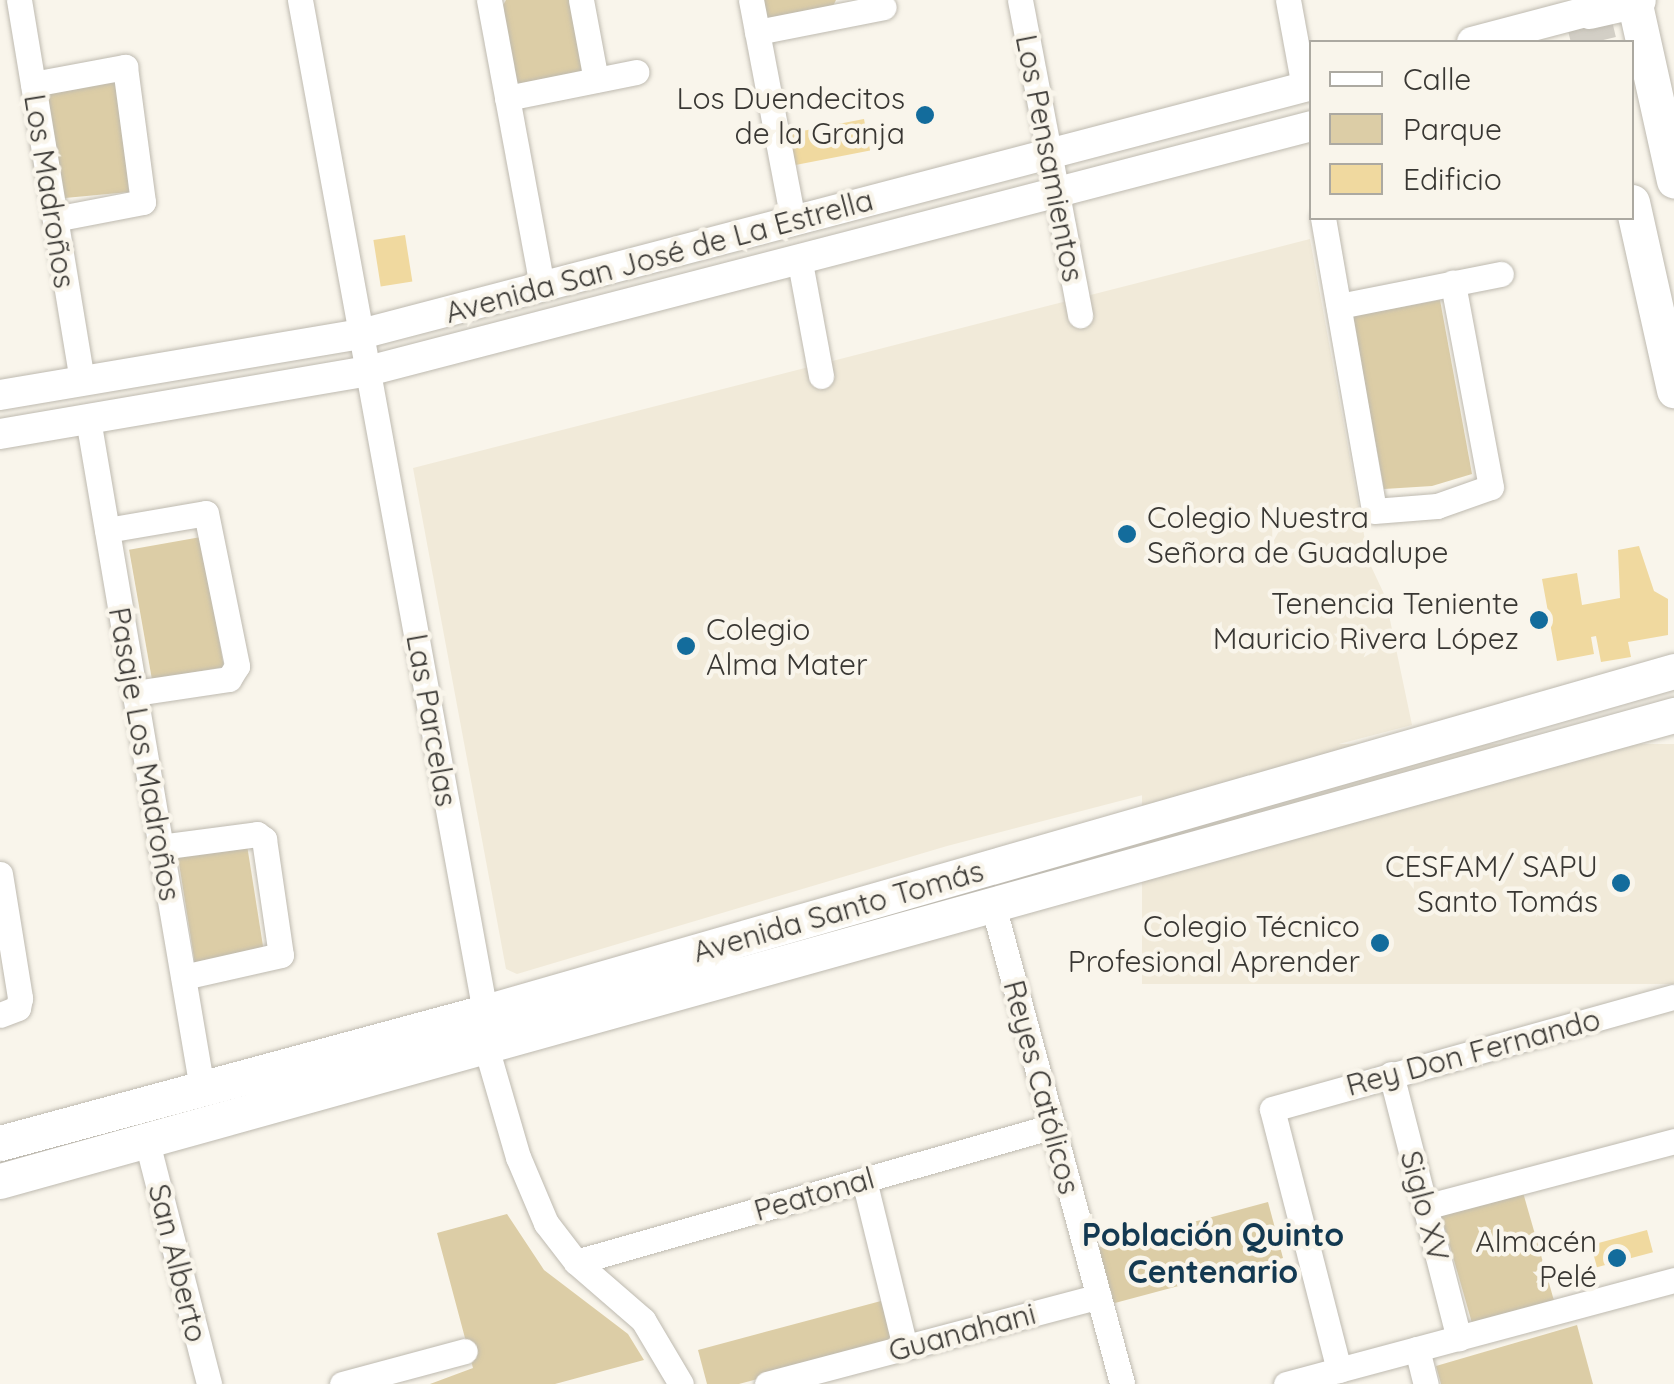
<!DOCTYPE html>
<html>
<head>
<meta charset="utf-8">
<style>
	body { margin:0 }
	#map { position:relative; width:1674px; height:1384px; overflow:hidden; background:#f9f5eb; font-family:Quicksand,sans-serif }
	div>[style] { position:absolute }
	.built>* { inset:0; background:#f1ead9; transform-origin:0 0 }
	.green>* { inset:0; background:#dccda6; transform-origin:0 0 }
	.building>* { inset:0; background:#f0d99f; transform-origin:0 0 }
	.motorway-tunnel>* { height:45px; margin-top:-22.5px; transform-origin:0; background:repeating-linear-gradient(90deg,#d3cfc6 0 45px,transparent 0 67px) }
	.roads { filter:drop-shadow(0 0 2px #bebab0) drop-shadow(0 0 2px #bebab0) }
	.minor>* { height:25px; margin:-12.5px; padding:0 12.5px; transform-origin:12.5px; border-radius:12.5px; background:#fff }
	.tertiary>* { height:30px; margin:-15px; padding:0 15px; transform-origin:15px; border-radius:15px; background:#fff }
	.secondary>* { height:35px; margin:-17.5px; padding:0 17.5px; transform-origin:17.5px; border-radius:17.5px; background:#fff }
	.dots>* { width:28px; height:28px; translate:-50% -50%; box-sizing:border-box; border:5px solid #f9f5eb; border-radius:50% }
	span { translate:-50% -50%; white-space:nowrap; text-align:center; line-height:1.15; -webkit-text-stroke:9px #f9f5eb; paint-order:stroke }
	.poi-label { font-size:30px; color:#393733 }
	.right { translate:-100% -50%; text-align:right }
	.left { translate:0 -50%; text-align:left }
	.street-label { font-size:30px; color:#393733 }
	.neighbourhood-label { font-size:32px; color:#133951; font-weight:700 }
	.legend { position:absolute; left:1309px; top:40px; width:325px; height:180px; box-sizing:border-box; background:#f9f5eb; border:2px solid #aca9a1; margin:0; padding:12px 18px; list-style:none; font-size:30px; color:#393733 }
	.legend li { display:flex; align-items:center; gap:20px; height:50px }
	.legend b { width:50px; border:2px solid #aca9a1 }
</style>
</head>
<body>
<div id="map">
	<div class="built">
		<i style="clip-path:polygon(1310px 239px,1369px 562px,1385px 596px,1412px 725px,947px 846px,517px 974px,506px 969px,413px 468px)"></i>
		<i style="left:1674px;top:744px;width:240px;height:532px;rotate:90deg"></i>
	</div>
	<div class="green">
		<i style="clip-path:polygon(506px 0,576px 0,588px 58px,580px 74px,523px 86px,513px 82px,501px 9px)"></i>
		<i style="clip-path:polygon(757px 0,836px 0,831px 10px,771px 21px,760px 15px)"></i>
		<i style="clip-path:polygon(117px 74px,129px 192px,65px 198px,54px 190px,44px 87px)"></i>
		<i style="clip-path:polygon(1440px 300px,1472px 474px,1432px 486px,1384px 489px,1352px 316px)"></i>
		<i style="left:201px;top:537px;width:132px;height:73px;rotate:80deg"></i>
		<i style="left:247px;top:845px;width:110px;height:70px;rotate:81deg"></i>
		<i style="left:1522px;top:1189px;width:119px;height:85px;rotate:74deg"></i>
		<i style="left:1268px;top:1202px;width:58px;height:176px;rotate:75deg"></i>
		<i style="clip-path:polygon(507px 1214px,544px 1270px,628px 1334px,644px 1360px,555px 1384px,430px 1384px,473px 1368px,437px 1233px)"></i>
		<i style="clip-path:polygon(881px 1301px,893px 1343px,739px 1384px,707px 1384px,698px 1350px)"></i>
		<i style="clip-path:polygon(1577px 1325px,1593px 1384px,1441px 1384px,1436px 1366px)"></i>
	</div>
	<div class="building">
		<i style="left:864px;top:119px;width:32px;height:76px;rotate:79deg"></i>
		<i style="left:405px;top:235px;width:47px;height:32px;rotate:81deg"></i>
		<i style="clip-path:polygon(1639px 546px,1654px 591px,1668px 599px,1668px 635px,1628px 642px,1631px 657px,1601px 662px,1596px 636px,1591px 637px,1594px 654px,1557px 661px,1542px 579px,1577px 573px,1582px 605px,1620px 598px,1618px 550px)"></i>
		<i style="left:1647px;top:1230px;width:23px;height:58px;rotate:75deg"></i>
	</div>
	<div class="motorway-tunnel">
		<i style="left:1584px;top:0;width:43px;rotate:76.6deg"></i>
	</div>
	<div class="roads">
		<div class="minor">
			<i style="left:19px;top:0;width:386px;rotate:80.6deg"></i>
			<i style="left:300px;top:0;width:1029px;rotate:79.64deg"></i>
			<i style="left:485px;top:1012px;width:35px;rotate:88deg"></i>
			<i style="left:486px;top:1047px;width:115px;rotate:73.8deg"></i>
			<i style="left:518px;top:1157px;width:72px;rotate:67deg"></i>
			<i style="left:546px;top:1223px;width:49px;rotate:52.4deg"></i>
			<i style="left:576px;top:1262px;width:89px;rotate:40.9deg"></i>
			<i style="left:643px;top:1320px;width:74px;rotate:59.3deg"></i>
			<i style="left:489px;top:0;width:291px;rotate:79.5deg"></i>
			<i style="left:581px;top:0;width:81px;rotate:79.4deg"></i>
			<i style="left:751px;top:0;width:225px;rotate:79.2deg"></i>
			<i style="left:1020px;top:0;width:321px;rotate:79.2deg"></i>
			<i style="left:1288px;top:0;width:88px;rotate:79.6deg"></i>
			<i style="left:757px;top:32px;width:129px;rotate:-11.1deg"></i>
			<i style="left:33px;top:84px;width:94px;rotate:-10.5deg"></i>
			<i style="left:125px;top:67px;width:136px;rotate:82.4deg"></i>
			<i style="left:143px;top:202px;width:90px;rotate:169.1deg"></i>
			<i style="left:507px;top:98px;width:132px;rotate:-11.4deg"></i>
			<i style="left:1323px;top:218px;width:297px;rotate:80.1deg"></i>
			<i style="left:1374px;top:511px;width:63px;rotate:-4.5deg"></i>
			<i style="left:1437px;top:506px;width:57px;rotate:-19.4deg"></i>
			<i style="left:1491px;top:487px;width:208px;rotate:-100.6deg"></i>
			<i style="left:799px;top:257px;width:121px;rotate:79.5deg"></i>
			<i style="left:1339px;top:306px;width:165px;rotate:-11.2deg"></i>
			<i style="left:88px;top:419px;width:680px;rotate:80.34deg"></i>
			<i style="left:107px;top:530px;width:100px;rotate:-9.7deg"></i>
			<i style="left:206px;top:513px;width:156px;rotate:78.5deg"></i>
			<i style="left:237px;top:666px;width:15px;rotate:122deg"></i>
			<i style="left:229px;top:679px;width:95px;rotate:171.5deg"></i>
			<i style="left:160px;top:847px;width:98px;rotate:-7.6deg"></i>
			<i style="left:257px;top:834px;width:9px;rotate:36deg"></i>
			<i style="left:264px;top:839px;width:117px;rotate:81.7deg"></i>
			<i style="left:281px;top:955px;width:100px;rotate:167.3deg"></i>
			<i style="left:0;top:874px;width:126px;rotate:80.8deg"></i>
			<i style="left:20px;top:998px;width:10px;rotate:101deg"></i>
			<i style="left:18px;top:1008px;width:19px;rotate:159deg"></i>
			<i style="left:993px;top:905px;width:496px;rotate:74.9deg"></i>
			<i style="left:1391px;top:1074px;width:273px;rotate:75.6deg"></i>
			<i style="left:147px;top:1142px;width:250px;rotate:75.6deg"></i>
			<i style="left:864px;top:1180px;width:172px;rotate:76.2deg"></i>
			<i style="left:1425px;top:1207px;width:258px;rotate:-14.8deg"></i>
			<i style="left:576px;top:1262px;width:496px;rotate:-15.9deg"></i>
			<i style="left:1417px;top:1349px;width:36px;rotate:76deg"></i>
			<i style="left:1339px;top:1370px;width:269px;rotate:-104.4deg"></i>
			<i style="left:1272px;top:1109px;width:417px;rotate:-15.6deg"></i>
			<i style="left:342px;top:1384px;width:127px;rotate:-15deg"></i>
			<i style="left:767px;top:1384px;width:343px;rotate:-14.8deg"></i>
			<i style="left:1286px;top:1384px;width:402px;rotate:-15deg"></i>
		</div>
		<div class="tertiary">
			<i style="left:1472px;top:42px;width:121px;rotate:-14.8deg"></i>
			<i style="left:0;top:395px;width:366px;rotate:-9.6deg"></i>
			<i style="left:361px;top:334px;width:983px;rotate:-14.67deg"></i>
			<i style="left:0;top:434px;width:373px;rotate:-9.7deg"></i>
			<i style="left:368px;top:371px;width:975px;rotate:-14.55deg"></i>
		</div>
		<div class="secondary">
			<i style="left:1634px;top:0;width:185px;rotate:77.5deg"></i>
			<i style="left:1589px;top:11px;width:50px;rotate:-12.7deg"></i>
			<i style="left:1632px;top:202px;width:193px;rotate:77.4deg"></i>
			<i style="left:0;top:1143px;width:502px;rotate:-15.12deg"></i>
			<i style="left:485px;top:1012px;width:1237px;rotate:-16deg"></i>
			<i style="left:0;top:1181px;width:1738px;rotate:-15.56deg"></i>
		</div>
	</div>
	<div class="dots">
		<i style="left:925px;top:115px;background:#136c9c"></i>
		<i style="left:1127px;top:534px;background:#136c9c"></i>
		<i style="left:1539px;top:620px;background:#136c9c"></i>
		<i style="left:686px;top:646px;background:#136c9c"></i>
		<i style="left:1621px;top:883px;background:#136c9c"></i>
		<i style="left:1380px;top:943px;background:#136c9c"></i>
		<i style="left:1617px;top:1258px;background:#136c9c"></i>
	</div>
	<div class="poi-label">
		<span class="right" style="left:905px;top:115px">Los Duendecitos<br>de la Granja</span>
		<span class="left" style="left:1147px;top:534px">Colegio Nuestra<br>Señora de Guadalupe</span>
		<span class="right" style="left:1519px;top:620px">Tenencia Teniente<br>Mauricio Rivera López</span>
		<span class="left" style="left:706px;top:646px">Colegio<br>Alma Mater</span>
		<span class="right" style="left:1598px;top:883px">CESFAM/ SAPU<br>Santo Tomás</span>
		<span class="right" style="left:1360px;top:943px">Colegio Técnico<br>Profesional Aprender</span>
		<span class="right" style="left:1597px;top:1258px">Almacén<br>Pelé</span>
	</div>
	<div class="street-label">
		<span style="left:1050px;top:158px;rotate:79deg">Los Pensamientos</span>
		<span style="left:50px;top:191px;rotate:81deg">Los Madroños</span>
		<span style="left:659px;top:256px;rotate:-15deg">Avenida San José de La Estrella</span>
		<span style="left:432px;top:720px;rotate:80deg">Las Parcelas</span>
		<span style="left:145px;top:754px;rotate:80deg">Pasaje Los Madroños</span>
		<span style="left:838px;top:911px;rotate:-16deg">Avenida Santo Tomás</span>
		<span style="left:1473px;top:1052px;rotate:-15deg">Rey Don Fernando</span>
		<span style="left:1042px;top:1087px;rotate:75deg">Reyes Católicos</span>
		<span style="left:814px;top:1194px;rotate:-16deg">Peatonal</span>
		<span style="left:1425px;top:1206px;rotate:75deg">Siglo XV</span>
		<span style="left:178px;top:1263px;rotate:76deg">San Alberto</span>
		<span style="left:962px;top:1332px;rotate:-15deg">Guanahani</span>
	</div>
	<div class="neighbourhood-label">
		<span style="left:1213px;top:1253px">Población Quinto<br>Centenario</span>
	</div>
	<ul class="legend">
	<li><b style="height:12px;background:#fff"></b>Calle</li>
	<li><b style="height:28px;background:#dccda6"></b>Parque</li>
	<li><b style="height:28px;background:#f0d99f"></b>Edificio</li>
	</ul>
</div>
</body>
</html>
